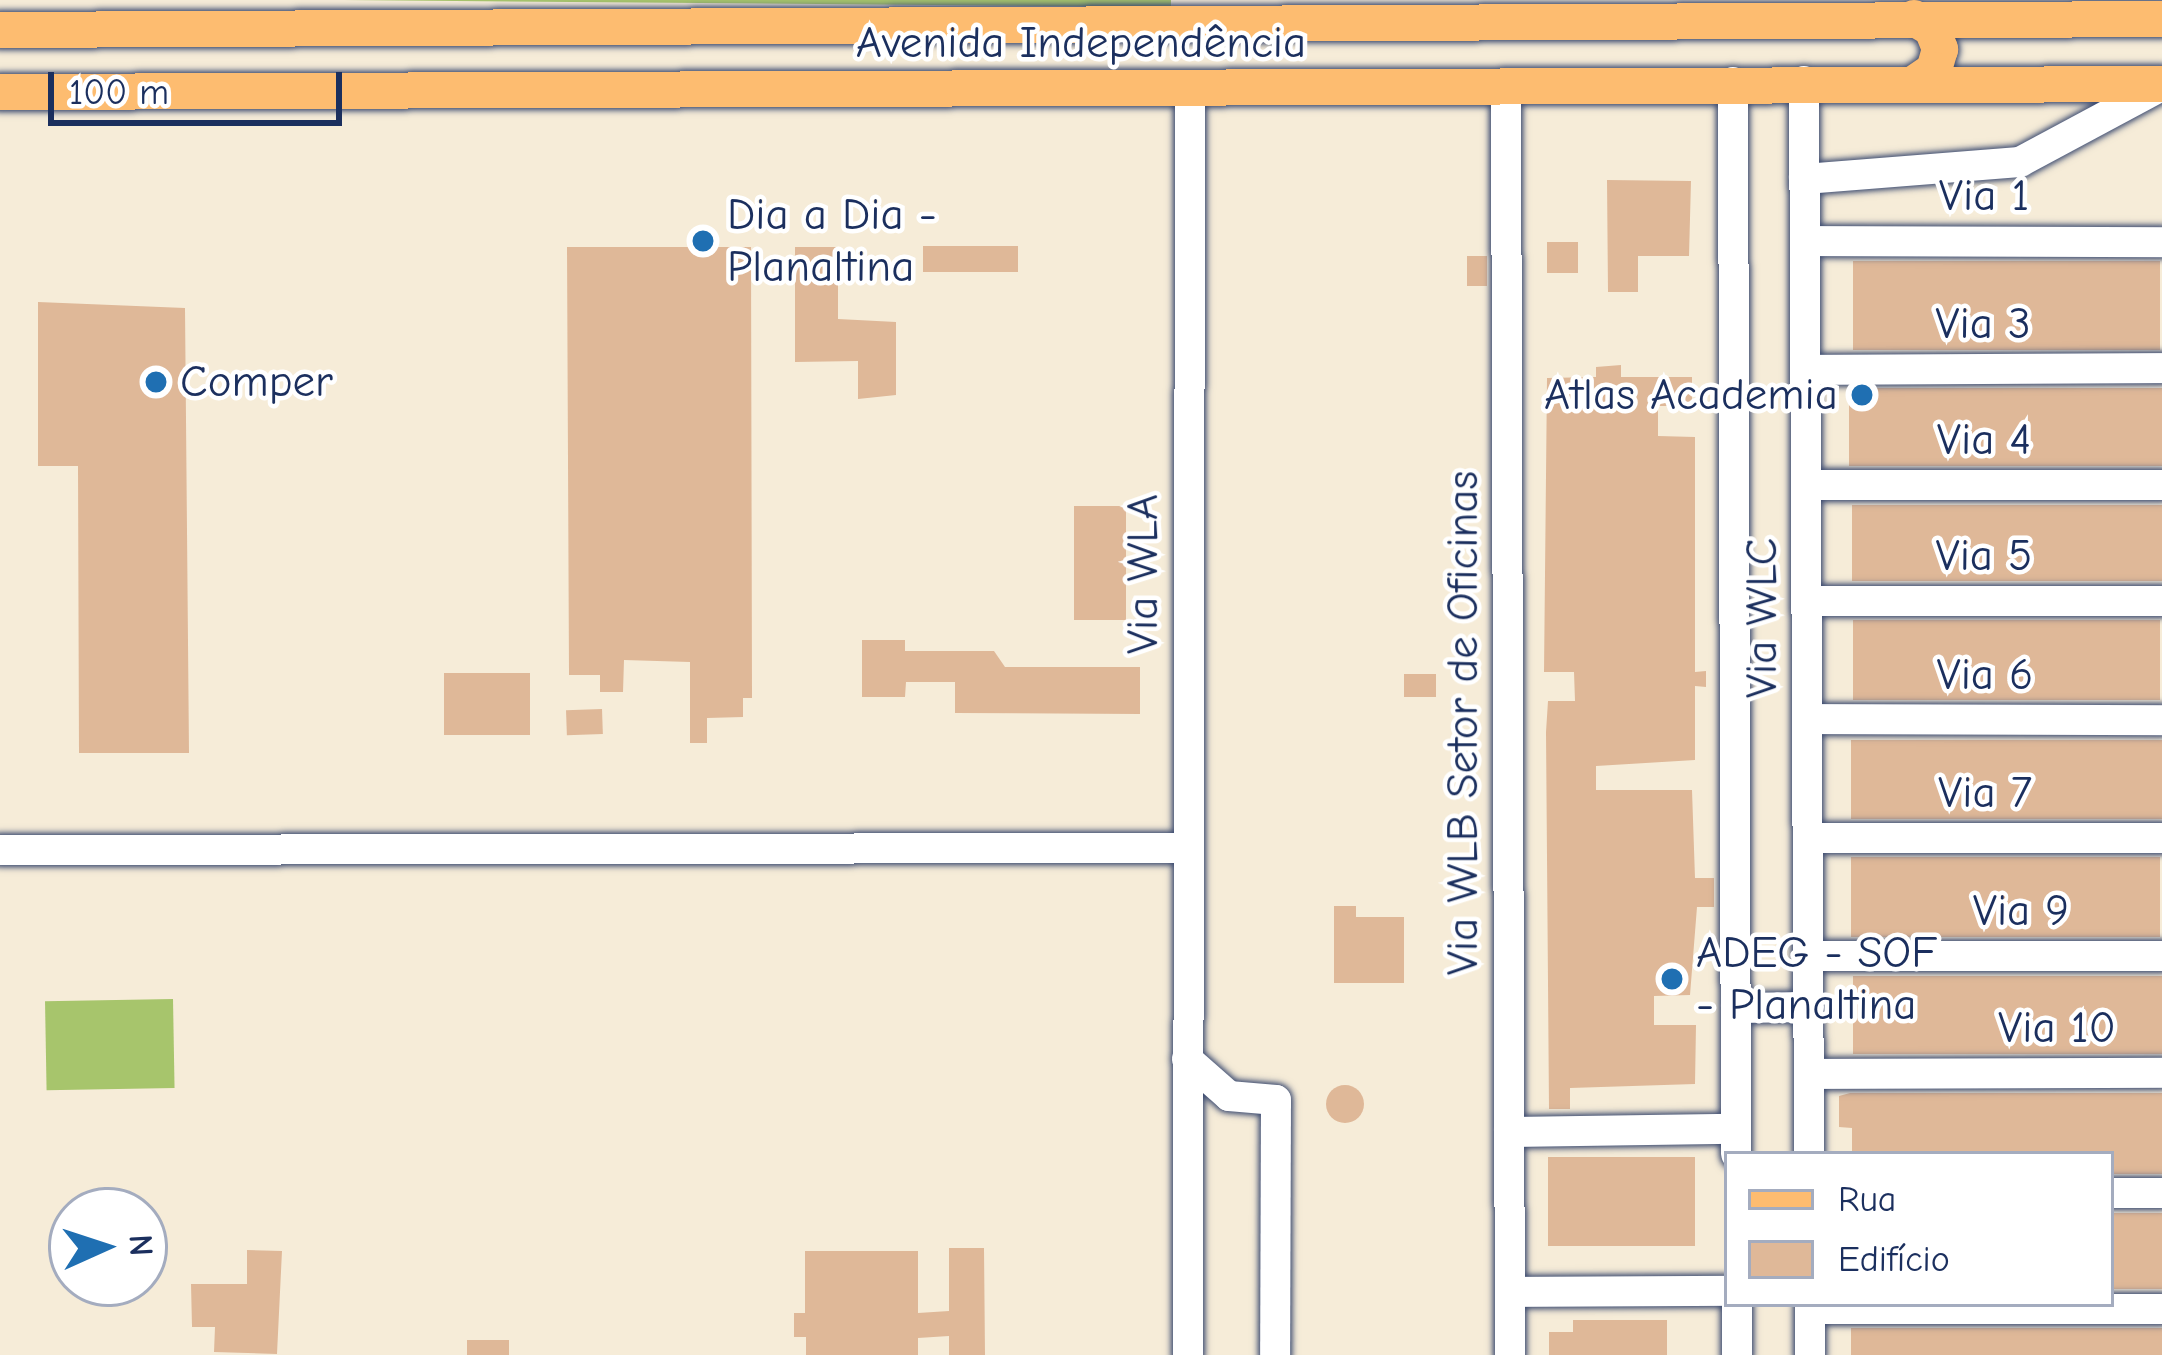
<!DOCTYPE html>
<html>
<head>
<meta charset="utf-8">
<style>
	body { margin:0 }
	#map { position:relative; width:2162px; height:1355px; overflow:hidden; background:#f6ecd8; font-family:"Comic Neue",sans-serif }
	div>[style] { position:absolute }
	.green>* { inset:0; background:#a7c56c; transform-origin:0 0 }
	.building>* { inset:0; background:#dfb898; transform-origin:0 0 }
	.round { border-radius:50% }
	.roads { filter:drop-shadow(0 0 3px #3c4b70) drop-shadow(0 0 3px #3c4b70) }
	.minor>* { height:30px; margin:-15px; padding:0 15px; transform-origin:15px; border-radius:15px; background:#fff }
	.major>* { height:36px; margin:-18px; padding:0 18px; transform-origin:18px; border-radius:18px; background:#fdbc70 }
	.dots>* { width:33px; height:33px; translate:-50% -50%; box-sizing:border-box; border:6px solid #fff; border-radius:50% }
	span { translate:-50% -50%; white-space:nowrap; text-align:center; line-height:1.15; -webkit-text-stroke:9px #fff; paint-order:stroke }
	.street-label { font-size:45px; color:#1b2f5e }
	.poi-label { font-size:45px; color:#1b2f5e }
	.left { translate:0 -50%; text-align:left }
	.right { translate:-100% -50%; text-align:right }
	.legend { position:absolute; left:1724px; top:1151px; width:390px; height:156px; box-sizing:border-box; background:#fff; border:3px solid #a4acbf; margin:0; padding:15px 21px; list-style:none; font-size:36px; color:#1b2f5e }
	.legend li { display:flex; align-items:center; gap:24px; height:60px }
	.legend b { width:60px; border:3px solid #a4acbf }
	.north { position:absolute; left:48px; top:1187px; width:120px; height:120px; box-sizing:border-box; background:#fff; border:3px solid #a4acbf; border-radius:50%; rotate:87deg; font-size:33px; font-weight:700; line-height:48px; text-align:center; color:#1b2f5e }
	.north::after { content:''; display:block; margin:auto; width:42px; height:54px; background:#1f6fb2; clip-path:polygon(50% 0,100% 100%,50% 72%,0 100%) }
	.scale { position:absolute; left:48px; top:72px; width:294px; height:54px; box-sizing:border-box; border:6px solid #1b2f5e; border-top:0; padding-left:15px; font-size:36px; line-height:42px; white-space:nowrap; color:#1b2f5e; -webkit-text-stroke:9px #fff; paint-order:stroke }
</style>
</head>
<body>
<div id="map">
	<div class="green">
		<i style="clip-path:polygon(344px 0,1171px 0,1171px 7px)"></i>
		<i style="left:173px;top:999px;width:89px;height:128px;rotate:89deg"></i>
	</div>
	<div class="building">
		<i style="clip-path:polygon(1607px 180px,1691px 181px,1689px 256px,1638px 256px,1638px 292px,1608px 292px)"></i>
		<i style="left:1547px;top:242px;width:31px;height:31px"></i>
		<i style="left:1018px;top:246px;width:26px;height:95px;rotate:90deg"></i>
		<i style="clip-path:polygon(567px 247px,751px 247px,752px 698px,743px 698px,743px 717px,707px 718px,707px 743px,690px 743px,690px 662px,624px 660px,623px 692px,600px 692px,600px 675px,569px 675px)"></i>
		<i style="clip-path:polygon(795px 247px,838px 247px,838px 319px,896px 322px,896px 395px,858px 399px,858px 361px,795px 362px)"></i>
		<i style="left:1467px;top:256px;width:20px;height:30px"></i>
		<i style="left:1853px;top:261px;width:307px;height:89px"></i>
		<i style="clip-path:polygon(38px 302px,185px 308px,189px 753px,79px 753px,78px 466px,38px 466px)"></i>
		<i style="clip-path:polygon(1621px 365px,1621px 377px,1692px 377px,1692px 406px,1658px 406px,1658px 436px,1695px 437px,1695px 672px,1706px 671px,1706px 687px,1695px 686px,1695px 760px,1596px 766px,1596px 790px,1692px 790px,1695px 878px,1714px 878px,1714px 907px,1697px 907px,1690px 995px,1654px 996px,1654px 1025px,1696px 1025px,1695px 1084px,1570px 1088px,1570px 1109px,1549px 1109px,1546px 732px,1548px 701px,1575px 701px,1574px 672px,1544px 672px,1547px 378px,1596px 377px,1596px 367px)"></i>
		<i style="left:2162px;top:388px;width:78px;height:313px;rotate:90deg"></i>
		<i style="left:1852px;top:505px;width:310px;height:76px"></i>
		<i style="left:1074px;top:506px;width:52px;height:114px"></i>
		<i style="left:1853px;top:620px;width:307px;height:80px"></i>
		<i style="clip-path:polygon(862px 640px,905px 640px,905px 651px,994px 651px,1005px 667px,1140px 667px,1140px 714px,955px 713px,955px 682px,906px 682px,905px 697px,862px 697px)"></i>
		<i style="left:444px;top:673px;width:86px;height:62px"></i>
		<i style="left:1404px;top:674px;width:32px;height:23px"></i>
		<i style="left:602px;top:709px;width:25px;height:36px;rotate:88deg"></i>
		<i style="left:1851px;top:740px;width:311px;height:79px"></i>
		<i style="left:1851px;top:857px;width:309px;height:80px"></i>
		<i style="clip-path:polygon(1334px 906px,1356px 906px,1356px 917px,1404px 917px,1404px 983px,1334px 983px)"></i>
		<i style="left:1853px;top:976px;width:309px;height:78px"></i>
		<i class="round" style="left:1326px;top:1085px;width:38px;height:38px"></i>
		<i style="clip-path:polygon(1850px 1093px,2162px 1093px,2162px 1174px,2111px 1174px,2111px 1154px,1852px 1154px,1852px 1128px,1839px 1127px,1839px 1096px)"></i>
		<i style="left:1548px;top:1157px;width:147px;height:89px"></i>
		<i style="left:2111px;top:1213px;width:51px;height:76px"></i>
		<i style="clip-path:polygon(949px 1248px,984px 1248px,985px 1355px,949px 1355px,949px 1336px,918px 1338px,918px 1355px,806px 1355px,806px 1337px,794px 1337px,794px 1313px,805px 1313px,805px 1251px,918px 1251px,918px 1313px,949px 1311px)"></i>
		<i style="clip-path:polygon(247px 1250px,282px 1251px,277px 1354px,214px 1352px,215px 1327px,192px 1327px,191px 1284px,247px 1284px)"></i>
		<i style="clip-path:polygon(1573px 1320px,1667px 1320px,1667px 1355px,1549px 1355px,1549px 1332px,1573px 1332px)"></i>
		<i style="left:1851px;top:1328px;width:311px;height:27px"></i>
		<i style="left:467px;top:1340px;width:42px;height:15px"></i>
	</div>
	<div class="roads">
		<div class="minor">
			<i style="left:1804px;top:81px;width:1073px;rotate:89.73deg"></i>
			<i style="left:1733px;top:82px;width:1072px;rotate:89.84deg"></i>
			<i style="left:1506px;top:91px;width:1264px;rotate:89.82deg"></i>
			<i style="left:1804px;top:179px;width:217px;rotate:-4.5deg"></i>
			<i style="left:2020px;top:162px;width:161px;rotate:-28.2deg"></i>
			<i style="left:1805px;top:241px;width:357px;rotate:0.2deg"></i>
			<i style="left:1805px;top:370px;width:357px;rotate:-0.3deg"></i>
			<i style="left:1806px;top:485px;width:356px"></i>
			<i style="left:1807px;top:601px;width:355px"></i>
			<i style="left:1807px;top:719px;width:355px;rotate:0.2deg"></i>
			<i style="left:1808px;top:838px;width:354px"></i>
			<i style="left:0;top:850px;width:1187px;rotate:-0.1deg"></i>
			<i style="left:1808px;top:956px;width:354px"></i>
			<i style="left:1736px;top:1008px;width:73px;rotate:-0.8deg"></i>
			<i style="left:1187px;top:1059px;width:56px;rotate:41.4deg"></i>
			<i style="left:1229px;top:1096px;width:47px;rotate:4.9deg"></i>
			<i style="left:1276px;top:1100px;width:255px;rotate:90.2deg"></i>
			<i style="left:1809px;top:1074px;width:353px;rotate:-0.2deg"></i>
			<i style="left:1509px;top:1132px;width:227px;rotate:-0.8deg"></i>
			<i style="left:2111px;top:1193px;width:51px"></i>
			<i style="left:1510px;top:1292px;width:217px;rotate:-0.3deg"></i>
			<i style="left:1737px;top:1304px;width:51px;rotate:90deg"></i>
			<i style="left:1810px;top:1304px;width:51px;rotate:90deg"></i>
			<i style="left:1810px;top:1309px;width:352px"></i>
			<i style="left:1188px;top:1355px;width:1265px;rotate:-89.91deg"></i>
		</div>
		<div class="major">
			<i style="left:1914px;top:18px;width:21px;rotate:31deg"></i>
			<i style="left:1932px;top:29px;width:22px;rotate:68deg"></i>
			<i style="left:1940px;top:49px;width:22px;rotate:106deg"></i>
			<i style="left:1934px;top:70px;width:22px;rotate:146deg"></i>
			<i style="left:0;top:30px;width:2162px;rotate:-0.29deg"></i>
			<i style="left:0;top:92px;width:2162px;rotate:-0.21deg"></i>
		</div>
	</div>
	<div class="dots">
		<i style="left:703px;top:241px;background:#1f6fb2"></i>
		<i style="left:156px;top:382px;background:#1f6fb2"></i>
		<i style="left:1862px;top:395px;background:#1f6fb2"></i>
		<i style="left:1672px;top:979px;background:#1f6fb2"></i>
	</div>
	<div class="street-label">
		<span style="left:1081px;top:43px">Avenida Independência</span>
		<span style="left:1984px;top:196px">Via 1</span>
		<span style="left:1983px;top:324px">Via 3</span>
		<span style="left:1984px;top:440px">Via 4</span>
		<span style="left:1984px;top:556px">Via 5</span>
		<span style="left:1143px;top:574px;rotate:-90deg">Via WLA</span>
		<span style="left:1762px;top:618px;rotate:-90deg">Via WLC</span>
		<span style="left:1985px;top:675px">Via 6</span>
		<span style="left:1463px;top:723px;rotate:-90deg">Via WLB Setor de Oficinas</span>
		<span style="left:1985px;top:793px">Via 7</span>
		<span style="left:2021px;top:911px">Via 9</span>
		<span style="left:2057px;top:1028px">Via 10</span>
	</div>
	<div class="poi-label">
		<span class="left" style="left:727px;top:241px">Dia a Dia -<br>Planaltina</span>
		<span class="left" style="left:180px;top:382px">Comper</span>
		<span class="right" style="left:1838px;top:395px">Atlas Academia</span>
		<span class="left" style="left:1696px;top:979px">ADEG - SOF<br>- Planaltina</span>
	</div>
	<ul class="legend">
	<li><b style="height:15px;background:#fdbc70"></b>Rua</li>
	<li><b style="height:33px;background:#dfb898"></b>Edifício</li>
	</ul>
	<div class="north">N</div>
	<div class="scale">100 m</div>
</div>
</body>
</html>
